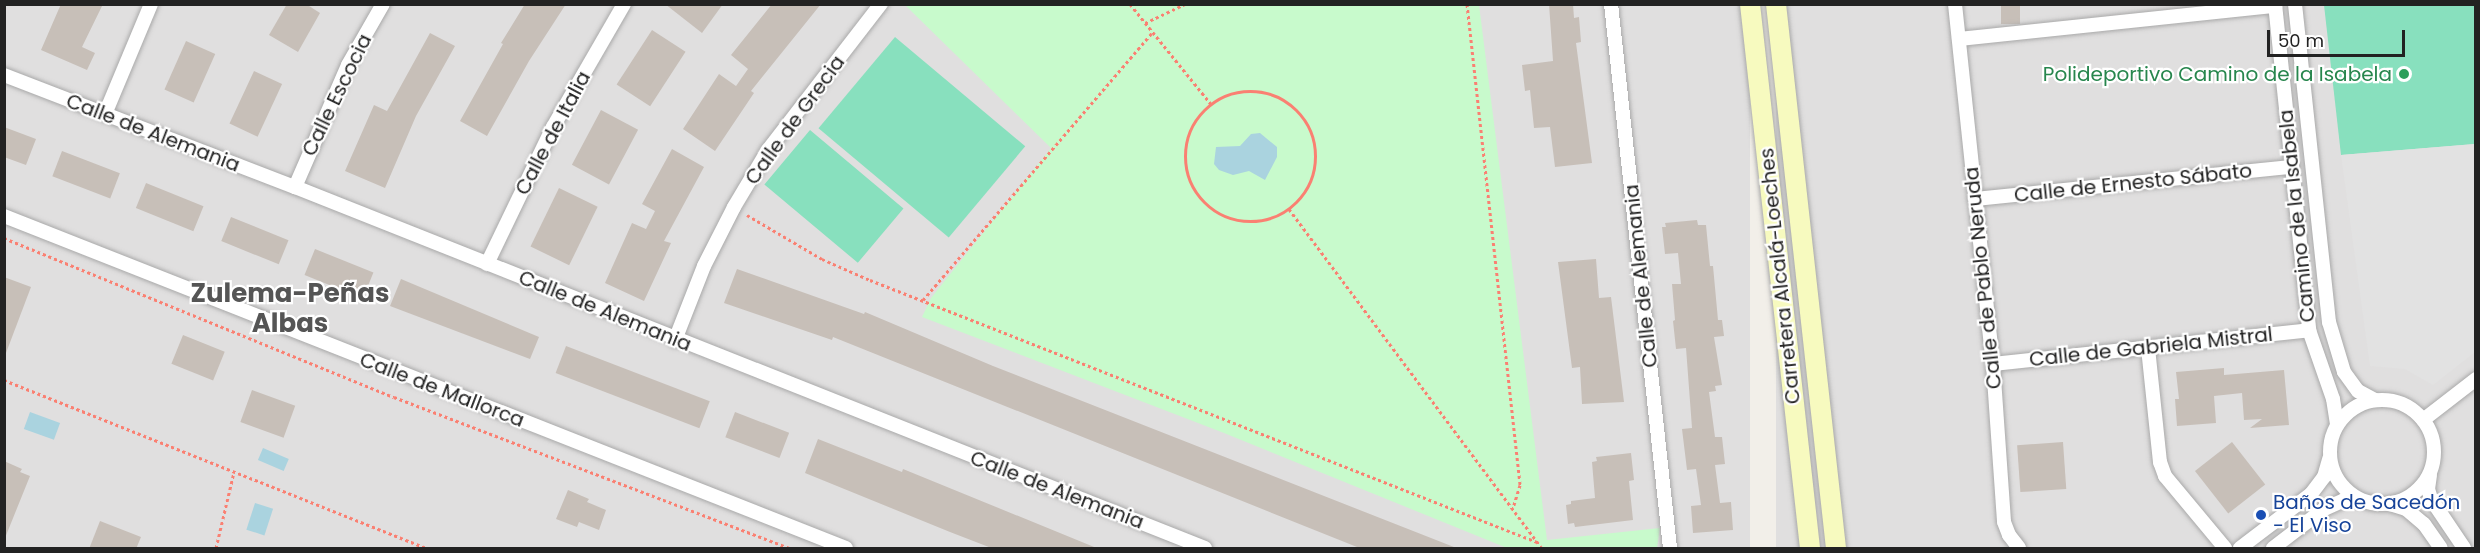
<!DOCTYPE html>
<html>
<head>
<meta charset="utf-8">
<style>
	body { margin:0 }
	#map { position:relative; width:2480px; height:553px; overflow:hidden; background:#f2efe9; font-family:Poppins,sans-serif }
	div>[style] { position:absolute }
	.residential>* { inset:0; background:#e0dfdf; transform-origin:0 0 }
	.park>* { inset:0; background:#c8facc }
	.pitch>* { inset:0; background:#88e0be; transform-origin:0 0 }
	.parking>* { inset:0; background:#e2e2e2 }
	.water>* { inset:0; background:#aad3df; transform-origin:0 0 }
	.building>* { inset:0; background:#c7bfb8; transform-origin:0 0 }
	.path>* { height:3px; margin-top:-1.5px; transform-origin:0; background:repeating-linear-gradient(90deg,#fa8072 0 3px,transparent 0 6px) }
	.path>.ring { margin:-1.5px; padding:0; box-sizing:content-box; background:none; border:3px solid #fa8072; border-radius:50% }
	.roads { filter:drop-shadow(0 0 2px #a9a9a9) drop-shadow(0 0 2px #a9a9a9) }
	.street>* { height:14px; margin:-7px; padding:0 7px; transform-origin:7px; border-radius:7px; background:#fff }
	.street>.ring { margin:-7px; padding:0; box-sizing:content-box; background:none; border:14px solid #fff; border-radius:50% }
	.secondary>* { height:20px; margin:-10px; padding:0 10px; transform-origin:10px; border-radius:10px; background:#f7fabf }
	.dots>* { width:16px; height:16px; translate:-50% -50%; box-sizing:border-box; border:3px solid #fff; border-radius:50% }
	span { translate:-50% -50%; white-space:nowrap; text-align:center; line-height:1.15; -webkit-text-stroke:4.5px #fff; paint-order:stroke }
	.leisure-label { font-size:20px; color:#27864d }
	.right { translate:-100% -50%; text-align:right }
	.street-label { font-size:20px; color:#222 }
	.transit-label { font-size:20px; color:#164399 }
	.left { translate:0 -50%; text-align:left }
	.district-label { font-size:26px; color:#555; font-weight:700 }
	.frame { position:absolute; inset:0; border:6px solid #222; pointer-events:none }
	.scale { position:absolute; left:2267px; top:30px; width:138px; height:27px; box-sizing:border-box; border:3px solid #222; border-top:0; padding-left:8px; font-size:18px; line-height:21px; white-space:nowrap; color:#222; -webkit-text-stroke:4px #fff; paint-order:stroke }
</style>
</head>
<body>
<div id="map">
	<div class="residential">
		<i style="left:4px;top:5px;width:1746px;height:543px"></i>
		<i style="left:1776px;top:5px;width:699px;height:546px"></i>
	</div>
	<div class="park">
		<i style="clip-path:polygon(905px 5px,1479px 5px,1547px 540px,1660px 528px,1657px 548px,1507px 548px,1224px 433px,922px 317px,931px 298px,1051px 148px)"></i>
	</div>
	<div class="pitch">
		<i style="clip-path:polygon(2324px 5px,2475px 5px,2475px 144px,2341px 155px)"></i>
		<i style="left:895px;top:37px;width:170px;height:119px;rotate:40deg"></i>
		<i style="left:810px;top:130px;width:122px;height:71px;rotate:40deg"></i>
	</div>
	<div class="parking">
		<i style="clip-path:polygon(2475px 144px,2475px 352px,2433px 385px,2405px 369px,2370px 366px,2341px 155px)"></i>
	</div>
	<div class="water">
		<i style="clip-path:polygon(1260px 133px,1277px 147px,1277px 157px,1265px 180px,1249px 171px,1233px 175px,1219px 170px,1214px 164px,1216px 147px,1240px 146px,1251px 134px)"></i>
		<i style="left:30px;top:412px;width:32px;height:18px;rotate:20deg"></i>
		<i style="left:263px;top:448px;width:28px;height:13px;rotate:23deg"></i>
		<i style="left:255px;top:503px;width:19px;height:28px;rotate:18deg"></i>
	</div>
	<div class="building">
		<i style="clip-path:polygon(61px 4px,103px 4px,82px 47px,95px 53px,87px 70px,41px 50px)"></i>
		<i style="clip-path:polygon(287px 4px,306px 4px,320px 13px,298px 52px,269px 35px)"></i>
		<i style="clip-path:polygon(525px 4px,566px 4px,529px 61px,487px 136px,460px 121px,503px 44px,501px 43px)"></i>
		<i style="clip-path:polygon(665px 4px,723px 4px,702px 33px)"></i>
		<i style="clip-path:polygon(772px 4px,821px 4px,751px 91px,754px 93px,715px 151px,683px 129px,719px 74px,736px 86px,748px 69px,731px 55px)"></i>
		<i style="clip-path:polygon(1549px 4px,1573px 4px,1574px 18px,1579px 17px,1581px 42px,1576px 43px,1592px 163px,1555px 167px,1550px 127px,1534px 128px,1530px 90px,1525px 91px,1522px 65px,1553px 61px)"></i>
		<i style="left:2001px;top:4px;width:19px;height:20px"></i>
		<i style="left:652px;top:30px;width:40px;height:65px;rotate:33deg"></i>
		<i style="clip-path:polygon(430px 33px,455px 46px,416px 116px,385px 188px,345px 171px,374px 105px,387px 111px)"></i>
		<i style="left:186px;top:41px;width:32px;height:53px;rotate:24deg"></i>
		<i style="left:254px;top:71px;width:31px;height:58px;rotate:25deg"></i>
		<i style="left:601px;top:110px;width:42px;height:62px;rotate:28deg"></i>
		<i style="clip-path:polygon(4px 127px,36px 139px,26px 165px,4px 157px)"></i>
		<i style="clip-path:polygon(672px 149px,704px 167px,664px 241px,671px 243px,644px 301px,605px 283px,632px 223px,646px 229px,655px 211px,642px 204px)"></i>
		<i style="left:62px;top:151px;width:62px;height:27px;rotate:21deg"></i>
		<i style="left:146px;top:183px;width:62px;height:27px;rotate:22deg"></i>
		<i style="left:559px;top:188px;width:43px;height:65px;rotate:26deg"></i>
		<i style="left:231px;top:217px;width:62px;height:26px;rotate:22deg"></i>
		<i style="clip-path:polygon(1697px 220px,1698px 225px,1706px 225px,1710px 266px,1713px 266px,1718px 320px,1722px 320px,1724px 336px,1714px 337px,1722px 385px,1715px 386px,1716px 391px,1709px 392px,1715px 437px,1722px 437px,1725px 464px,1715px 465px,1720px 503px,1731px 502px,1733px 530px,1693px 533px,1691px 506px,1701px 505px,1696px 469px,1687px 470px,1682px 429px,1692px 428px,1686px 348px,1676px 349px,1673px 321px,1675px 320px,1672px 284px,1681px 284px,1678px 253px,1665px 254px,1662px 227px,1666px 227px,1665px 223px)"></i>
		<i style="left:315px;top:249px;width:63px;height:28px;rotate:22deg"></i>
		<i style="clip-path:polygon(1596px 259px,1599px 298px,1611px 297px,1624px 402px,1582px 404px,1580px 367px,1572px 368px,1558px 262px)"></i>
		<i style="clip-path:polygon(737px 269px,864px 314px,865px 312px,993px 366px,1459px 549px,1362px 549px,833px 337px,832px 340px,724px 303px)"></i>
		<i style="clip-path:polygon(4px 277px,31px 287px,6px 353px,4px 353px)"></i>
		<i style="clip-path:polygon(401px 279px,539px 337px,530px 359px,390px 306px)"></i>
		<i style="left:183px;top:335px;width:45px;height:31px;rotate:22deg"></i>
		<i style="left:566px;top:346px;width:154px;height:29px;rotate:21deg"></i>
		<i style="clip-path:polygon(2224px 368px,2224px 375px,2284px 370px,2289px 425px,2250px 428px,2262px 419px,2244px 420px,2242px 393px,2214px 396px,2216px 423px,2177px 426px,2175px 399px,2179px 399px,2176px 372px)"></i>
		<i style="left:252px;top:390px;width:46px;height:34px;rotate:20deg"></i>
		<i style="left:735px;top:412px;width:58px;height:27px;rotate:21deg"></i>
		<i style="clip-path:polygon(818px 439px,902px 472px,903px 469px,1099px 549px,994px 549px,950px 532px,805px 473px)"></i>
		<i style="left:2063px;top:442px;width:47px;height:46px;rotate:86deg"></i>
		<i style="left:2232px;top:442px;width:54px;height:47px;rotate:52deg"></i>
		<i style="clip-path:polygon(1631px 453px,1634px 480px,1629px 481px,1633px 520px,1575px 527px,1574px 523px,1568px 524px,1566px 505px,1571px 504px,1571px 501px,1595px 498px,1592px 462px,1597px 461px,1596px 457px)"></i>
		<i style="clip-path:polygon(4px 461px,22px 469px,20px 472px,30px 476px,5px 538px)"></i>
		<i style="clip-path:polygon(568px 490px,589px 499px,587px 502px,606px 510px,599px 530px,579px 522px,577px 527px,556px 519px)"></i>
		<i style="clip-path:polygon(100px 521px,141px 537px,136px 549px,89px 549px)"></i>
	</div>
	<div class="path">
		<i style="left:1130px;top:4px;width:129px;rotate:51deg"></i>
		<i style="left:1467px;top:4px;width:484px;rotate:83.7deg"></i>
		<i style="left:1520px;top:485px;width:24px;rotate:107deg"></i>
		<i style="left:1145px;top:23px;width:44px;rotate:-25.4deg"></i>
		<i class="ring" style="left:1185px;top:91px;width:127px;height:127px"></i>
		<i style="left:1289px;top:209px;width:423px;rotate:53.3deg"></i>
		<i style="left:747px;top:215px;width:87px;rotate:30.4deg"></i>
		<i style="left:822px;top:259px;width:52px;rotate:23.6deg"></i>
		<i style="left:870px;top:280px;width:717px;rotate:21.45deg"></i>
		<i style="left:4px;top:238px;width:421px;rotate:22.2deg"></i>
		<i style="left:394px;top:397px;width:423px;rotate:20.9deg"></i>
		<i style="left:923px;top:300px;width:353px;rotate:-49.4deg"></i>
		<i style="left:4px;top:380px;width:455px;rotate:21.7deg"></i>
		<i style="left:216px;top:548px;width:78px;rotate:-76.7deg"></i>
	</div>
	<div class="roads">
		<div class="street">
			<i style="left:1611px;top:4px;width:547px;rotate:83.81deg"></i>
			<i style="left:1955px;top:4px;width:362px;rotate:84deg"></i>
			<i style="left:1993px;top:364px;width:158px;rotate:86deg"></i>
			<i style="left:2004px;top:522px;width:14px;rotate:69deg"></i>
			<i style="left:2009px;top:535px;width:16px;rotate:52deg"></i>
			<i style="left:2275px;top:4px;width:328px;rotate:84deg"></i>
			<i style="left:2309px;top:330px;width:73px;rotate:70.8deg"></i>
			<i style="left:2333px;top:399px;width:25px;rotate:81deg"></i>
			<i style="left:2295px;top:4px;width:320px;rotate:83.9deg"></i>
			<i style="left:2329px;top:322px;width:52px;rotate:73.3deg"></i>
			<i style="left:2344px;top:372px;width:24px;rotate:54deg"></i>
			<i style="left:2358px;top:391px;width:19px;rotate:28deg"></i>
			<i style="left:1959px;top:39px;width:318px;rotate:-6deg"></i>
			<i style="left:4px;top:75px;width:312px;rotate:21.1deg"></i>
			<i style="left:295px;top:187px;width:979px;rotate:21.64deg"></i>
			<i style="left:105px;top:114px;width:119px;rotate:-67.3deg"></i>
			<i style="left:295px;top:187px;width:133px;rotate:-66.5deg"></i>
			<i style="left:348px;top:65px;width:70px;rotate:-60.2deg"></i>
			<i style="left:1975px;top:199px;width:318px;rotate:-5.8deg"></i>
			<i style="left:4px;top:216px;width:905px;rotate:21.52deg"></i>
			<i style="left:487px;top:264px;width:152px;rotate:-64.3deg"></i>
			<i style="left:553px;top:127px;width:142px;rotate:-60deg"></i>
			<i style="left:675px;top:340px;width:79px;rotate:-68.6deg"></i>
			<i style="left:704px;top:266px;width:66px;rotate:-63deg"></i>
			<i style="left:734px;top:207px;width:66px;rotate:-59.2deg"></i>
			<i style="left:768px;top:150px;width:185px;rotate:-52.3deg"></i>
			<i style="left:2148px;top:348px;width:115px;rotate:84deg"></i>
			<i style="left:2160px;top:462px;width:15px;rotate:70deg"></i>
			<i style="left:2165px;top:476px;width:94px;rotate:50.2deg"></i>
			<i style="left:1993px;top:364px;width:318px;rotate:-6.1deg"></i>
			<i class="ring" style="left:2330px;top:400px;width:90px;height:90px"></i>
			<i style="left:2423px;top:420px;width:67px;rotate:-37.7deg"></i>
			<i style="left:2430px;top:475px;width:14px;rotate:98deg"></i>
			<i style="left:2428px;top:489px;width:10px;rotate:73deg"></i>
			<i style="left:2431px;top:499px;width:59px;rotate:56deg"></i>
			<i style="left:2390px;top:504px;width:17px;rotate:17deg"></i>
			<i style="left:2406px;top:509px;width:23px;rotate:40deg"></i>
			<i style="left:2424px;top:524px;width:29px;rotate:55deg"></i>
			<i style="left:2240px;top:548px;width:89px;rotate:-37.3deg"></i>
			<i style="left:2311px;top:494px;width:21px;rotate:-53deg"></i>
			<i style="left:2324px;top:477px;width:19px;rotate:-74deg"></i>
			<i style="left:2273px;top:548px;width:64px;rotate:-37.4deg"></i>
			<i style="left:2324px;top:509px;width:22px;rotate:-24deg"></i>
			<i style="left:2344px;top:500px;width:16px"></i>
		</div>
		<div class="secondary">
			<i style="left:1750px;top:4px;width:547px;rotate:83.71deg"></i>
			<i style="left:1776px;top:4px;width:547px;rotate:83.71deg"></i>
		</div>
	</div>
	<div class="dots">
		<i style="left:2404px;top:74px;background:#2e9e5b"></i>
		<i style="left:2261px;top:515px;background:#1a4fb4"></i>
	</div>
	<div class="leisure-label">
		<span class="right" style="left:2392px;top:74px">Polideportivo Camino de la Isabela</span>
	</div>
	<div class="street-label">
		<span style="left:337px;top:95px;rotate:-64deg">Calle Escocia</span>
		<span style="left:795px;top:120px;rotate:-54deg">Calle de Grecia</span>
		<span style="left:153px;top:133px;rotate:21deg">Calle de Alemania</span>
		<span style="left:553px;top:133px;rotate:-62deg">Calle de Italia</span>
		<span style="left:2133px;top:183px;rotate:-6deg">Calle de Ernesto Sábato</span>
		<span style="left:2297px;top:216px;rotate:-96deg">Camino de la Isabela</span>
		<span style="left:1641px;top:276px;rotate:-96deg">Calle de Alemania</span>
		<span style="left:1780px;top:276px;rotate:-96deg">Carretera Alcalá-Loeches</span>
		<span style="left:1983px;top:278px;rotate:-96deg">Calle de Pablo Neruda</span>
		<span style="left:605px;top:311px;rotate:22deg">Calle de Alemania</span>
		<span style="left:2151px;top:347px;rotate:-6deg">Calle de Gabriela Mistral</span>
		<span style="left:442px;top:390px;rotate:21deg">Calle de Mallorca</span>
		<span style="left:1057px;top:490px;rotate:21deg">Calle de Alemania</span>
	</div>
	<div class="transit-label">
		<span class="left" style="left:2273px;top:514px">Baños de Sacedón<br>- El Viso</span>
	</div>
	<div class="district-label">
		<span style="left:290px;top:309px">Zulema-Peñas<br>Albas</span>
	</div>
	<div class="frame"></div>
	<div class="scale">50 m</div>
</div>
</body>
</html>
